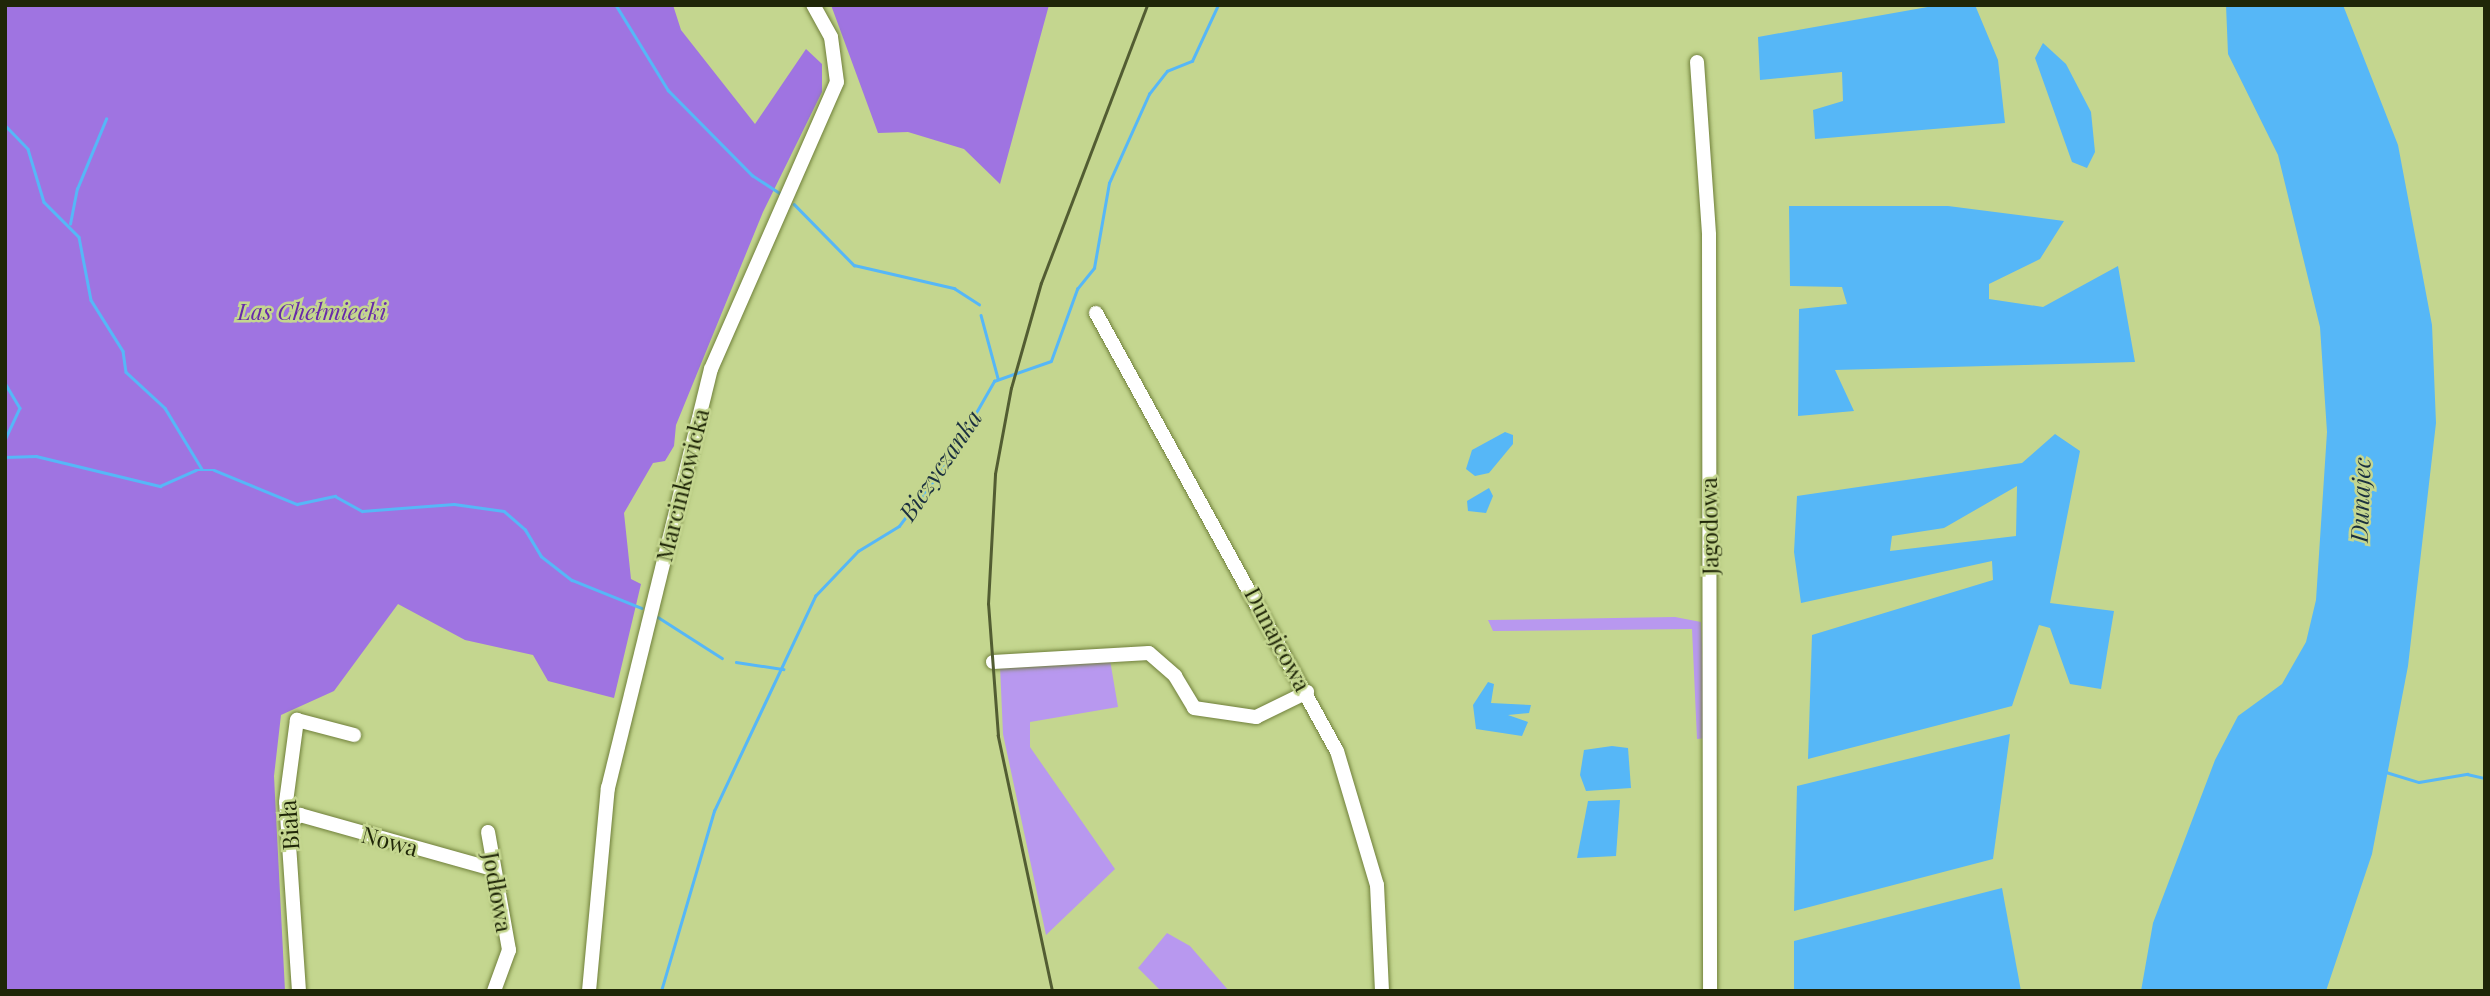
<!DOCTYPE html>
<html>
<head>
<meta charset="utf-8">
<style>
	body { margin:0 }
	#map { position:relative; width:2490px; height:996px; overflow:hidden; background:#c4d68f; font-family:"Playfair Display",serif }
	div>[style] { position:absolute }
	.green>* { inset:0; background:#b898ef }
	.forest>* { inset:0; background:#9f74e1 }
	.water>* { inset:0; background:#56b7f7 }
	.stream>* { height:2.5px; margin:-1.25px; padding:0 1.25px; transform-origin:1.25px; border-radius:1.25px; background:#56b7f7 }
	.roads { filter:drop-shadow(0 0 2px #70803b) drop-shadow(0 0 2px #70803b) }
	.minor>* { height:14px; margin:-7px; padding:0 7px; transform-origin:7px; border-radius:7px; background:#fff }
	.rail>* { height:2.5px; margin:-1.25px; padding:0 1.25px; transform-origin:1.25px; border-radius:1.25px; background:#525d32 }
	span { translate:-50% -50%; white-space:nowrap; text-align:center; line-height:1.15; -webkit-text-stroke:5px #c4d68f; paint-order:stroke }
	.park-label { font-size:23px; color:#6729aa; font-style:italic }
	.street-label { font-size:23px; color:#1f2608 }
	.water-label { font-size:24px; color:#1b303f; font-style:italic }
	.frame { position:absolute; inset:0; border:7px solid #1f2608; pointer-events:none }
</style>
</head>
<body>
<div id="map">
	<div class="green">
		<i style="clip-path:polygon(1675px 617px,1701px 622px,1706px 738px,1697px 739px,1692px 629px,1493px 631px,1488px 620px)"></i>
		<i style="clip-path:polygon(1110px 660px,1118px 707px,1030px 722px,1030px 747px,1115px 869px,1046px 935px,1003px 734px,1000px 666px)"></i>
		<i style="clip-path:polygon(1167px 933px,1190px 946px,1229px 991px,1161px 991px,1138px 968px)"></i>
	</div>
	<div class="forest">
		<i style="clip-path:polygon(5px 5px,673px 5px,681px 30px,755px 124px,806px 49px,822px 64px,822px 92px,763px 212px,676px 425px,674px 446px,665px 461px,653px 463px,624px 513px,631px 579px,641px 584px,614px 698px,548px 681px,533px 655px,465px 640px,398px 604px,334px 691px,281px 715px,274px 776px,285px 991px,5px 991px)"></i>
		<i style="clip-path:polygon(831px 5px,1049px 5px,1000px 184px,964px 149px,908px 132px,878px 133px)"></i>
	</div>
	<div class="water">
		<i style="clip-path:polygon(1939px 5px,1975px 5px,1998px 60px,2005px 123px,1815px 139px,1813px 110px,1843px 101px,1842px 72px,1760px 80px,1758px 37px)"></i>
		<i style="clip-path:polygon(2226px 5px,2343px 5px,2398px 145px,2432px 325px,2436px 423px,2408px 666px,2372px 854px,2326px 991px,2141px 991px,2153px 923px,2215px 760px,2238px 716px,2282px 684px,2306px 642px,2316px 600px,2327px 432px,2320px 327px,2278px 155px,2228px 54px)"></i>
		<i style="clip-path:polygon(2043px 43px,2066px 64px,2091px 112px,2095px 152px,2087px 168px,2072px 162px,2035px 58px)"></i>
		<i style="clip-path:polygon(1789px 206px,1948px 206px,2064px 221px,2040px 259px,1989px 284px,1989px 299px,2043px 307px,2118px 266px,2135px 362px,1835px 370px,1854px 411px,1798px 416px,1799px 309px,1847px 304px,1842px 287px,1790px 286px)"></i>
		<i style="clip-path:polygon(1505px 432px,1513px 435px,1513px 444px,1489px 473px,1475px 476px,1466px 469px,1472px 450px)"></i>
		<i style="clip-path:polygon(evenodd,2055px 434px,2080px 451px,2050px 603px,2114px 611px,2101px 689px,2070px 684px,2050px 628px,2039px 625px,2012px 706px,1808px 759px,1812px 635px,1993px 580px,1992px 561px,1801px 603px,1794px 552px,1797px 496px,2022px 463px,2055px 434px,2017px 486px,2016px 536px,1890px 551px,1892px 536px,1944px 528px,2017px 486px)"></i>
		<i style="clip-path:polygon(1489px 488px,1493px 496px,1486px 513px,1468px 511px,1467px 501px)"></i>
		<i style="clip-path:polygon(1488px 682px,1494px 684px,1491px 703px,1531px 705px,1529px 713px,1508px 715px,1528px 722px,1522px 736px,1476px 729px,1473px 705px)"></i>
		<i style="clip-path:polygon(2010px 734px,1993px 859px,1794px 911px,1797px 786px)"></i>
		<i style="clip-path:polygon(1612px 746px,1628px 748px,1631px 788px,1586px 791px,1580px 775px,1584px 750px)"></i>
		<i style="clip-path:polygon(1620px 800px,1616px 856px,1577px 858px,1588px 801px)"></i>
		<i style="clip-path:polygon(2002px 888px,2021px 991px,1794px 991px,1794px 941px)"></i>
	</div>
	<div class="stream">
		<i style="left:616px;top:5px;width:100px;rotate:58.5deg"></i>
		<i style="left:668px;top:90px;width:120px;rotate:45.3deg"></i>
		<i style="left:752px;top:175px;width:33px;rotate:33deg"></i>
		<i style="left:5px;top:125px;width:33px;rotate:46deg"></i>
		<i style="left:28px;top:149px;width:55px;rotate:73.2deg"></i>
		<i style="left:44px;top:202px;width:49px;rotate:45deg"></i>
		<i style="left:79px;top:237px;width:64px;rotate:79.2deg"></i>
		<i style="left:91px;top:300px;width:60px;rotate:57.9deg"></i>
		<i style="left:123px;top:351px;width:21px;rotate:82deg"></i>
		<i style="left:126px;top:372px;width:53px;rotate:42.7deg"></i>
		<i style="left:165px;top:408px;width:71px;rotate:58.8deg"></i>
		<i style="left:794px;top:204px;width:86px;rotate:45.5deg"></i>
		<i style="left:854px;top:265px;width:103px;rotate:13deg"></i>
		<i style="left:954px;top:288px;width:30px;rotate:33deg"></i>
		<i style="left:70px;top:224px;width:36px;rotate:-79deg"></i>
		<i style="left:77px;top:189px;width:76px;rotate:-67.5deg"></i>
		<i style="left:981px;top:315px;width:65px;rotate:74.9deg"></i>
		<i style="left:5px;top:383px;width:29px;rotate:59deg"></i>
		<i style="left:20px;top:408px;width:35px;rotate:115deg"></i>
		<i style="left:5px;top:457px;width:31px;rotate:-2deg"></i>
		<i style="left:36px;top:456px;width:128px;rotate:13.6deg"></i>
		<i style="left:160px;top:486px;width:39px;rotate:-24deg"></i>
		<i style="left:196px;top:470px;width:18px"></i>
		<i style="left:214px;top:470px;width:90px;rotate:22.3deg"></i>
		<i style="left:297px;top:504px;width:39px;rotate:-12deg"></i>
		<i style="left:335px;top:496px;width:31px;rotate:29deg"></i>
		<i style="left:362px;top:511px;width:92px;rotate:-4.4deg"></i>
		<i style="left:454px;top:504px;width:50px;rotate:8deg"></i>
		<i style="left:504px;top:511px;width:28px;rotate:41deg"></i>
		<i style="left:525px;top:529px;width:31px;rotate:59deg"></i>
		<i style="left:541px;top:556px;width:39px;rotate:38deg"></i>
		<i style="left:572px;top:580px;width:75px;rotate:21.8deg"></i>
		<i style="left:658px;top:617px;width:76px;rotate:32.6deg"></i>
		<i style="left:736px;top:662px;width:48px;rotate:8.5deg"></i>
		<i style="left:2386px;top:772px;width:34px;rotate:17deg"></i>
		<i style="left:2419px;top:782px;width:49px;rotate:-9.5deg"></i>
		<i style="left:2467px;top:774px;width:18px;rotate:13deg"></i>
		<i style="left:661px;top:991px;width:188px;rotate:-73.6deg"></i>
		<i style="left:714px;top:811px;width:238px;rotate:-64.8deg"></i>
		<i style="left:815px;top:596px;width:62px;rotate:-46.3deg"></i>
		<i style="left:858px;top:551px;width:48px;rotate:-31.4deg"></i>
		<i style="left:899px;top:526px;width:83px;rotate:-52.9deg"></i>
		<i style="left:949px;top:460px;width:91px;rotate:-60.3deg"></i>
		<i style="left:994px;top:381px;width:60px;rotate:-19.3deg"></i>
		<i style="left:1051px;top:361px;width:77px;rotate:-70.1deg"></i>
		<i style="left:1077px;top:289px;width:27px;rotate:-51deg"></i>
		<i style="left:1094px;top:268px;width:86px;rotate:-80deg"></i>
		<i style="left:1109px;top:183px;width:98px;rotate:-65.8deg"></i>
		<i style="left:1149px;top:94px;width:29px;rotate:-52deg"></i>
		<i style="left:1167px;top:71px;width:27px;rotate:-22deg"></i>
		<i style="left:1192px;top:61px;width:62px;rotate:-65.1deg"></i>
	</div>
	<div class="roads">
		<div class="minor">
			<i style="left:1697px;top:62px;width:173px;rotate:86deg"></i>
			<i style="left:1709px;top:235px;width:756px;rotate:89.92deg"></i>
			<i style="left:1096px;top:313px;width:500px;rotate:61.2deg"></i>
			<i style="left:1337px;top:751px;width:140px;rotate:73.4deg"></i>
			<i style="left:1377px;top:885px;width:106px;rotate:87.3deg"></i>
			<i style="left:993px;top:662px;width:156px;rotate:-3.3deg"></i>
			<i style="left:1149px;top:653px;width:35px;rotate:41deg"></i>
			<i style="left:1175px;top:676px;width:37px;rotate:59deg"></i>
			<i style="left:1194px;top:708px;width:63px;rotate:8.3deg"></i>
			<i style="left:1256px;top:717px;width:57px;rotate:-26.1deg"></i>
			<i style="left:290px;top:823px;width:13px;rotate:-39deg"></i>
			<i style="left:300px;top:815px;width:199px;rotate:15.7deg"></i>
			<i style="left:488px;top:832px;width:120px;rotate:79.9deg"></i>
			<i style="left:509px;top:950px;width:44px;rotate:110.1deg"></i>
			<i style="left:299px;top:991px;width:189px;rotate:-93.9deg"></i>
			<i style="left:286px;top:802px;width:83px;rotate:-82.4deg"></i>
			<i style="left:297px;top:720px;width:59px;rotate:14.7deg"></i>
			<i style="left:589px;top:991px;width:204px;rotate:-84.7deg"></i>
			<i style="left:608px;top:788px;width:431px;rotate:-76.2deg"></i>
			<i style="left:711px;top:369px;width:313px;rotate:-66.3deg"></i>
			<i style="left:837px;top:82px;width:45px;rotate:-97.6deg"></i>
			<i style="left:831px;top:37px;width:37px;rotate:-119deg"></i>
		</div>
	</div>
	<div class="rail">
		<i style="left:1052px;top:991px;width:261px;rotate:-102deg"></i>
		<i style="left:998px;top:736px;width:132px;rotate:-94.3deg"></i>
		<i style="left:988px;top:604px;width:130px;rotate:-86.9deg"></i>
		<i style="left:995px;top:474px;width:87px;rotate:-79.5deg"></i>
		<i style="left:1011px;top:388px;width:109px;rotate:-74.1deg"></i>
		<i style="left:1041px;top:283px;width:298px;rotate:-69.1deg"></i>
	</div>
	<div class="park-label">
		<span style="left:312px;top:311px">Las Chełmiecki</span>
	</div>
	<div class="street-label">
		<span style="left:682px;top:485px;rotate:-76deg">Marcinkowicka</span>
		<span style="left:1709px;top:526px;rotate:-91deg">Jagodowa</span>
		<span style="left:1278px;top:639px;rotate:62deg">Dunajcowa</span>
		<span style="left:289px;top:825px;rotate:-94deg">Biała</span>
		<span style="left:390px;top:841px;rotate:15deg">Nowa</span>
		<span style="left:498px;top:892px;rotate:80deg">Jodłowa</span>
	</div>
	<div class="water-label">
		<span style="left:940px;top:465px;rotate:-56deg">Biczyczanka</span>
		<span style="left:2360px;top:500px;rotate:-88deg">Dunajec</span>
	</div>
	<div class="frame"></div>
</div>
</body>
</html>
